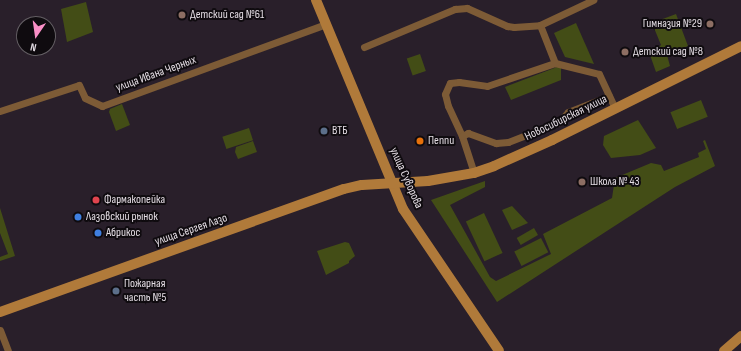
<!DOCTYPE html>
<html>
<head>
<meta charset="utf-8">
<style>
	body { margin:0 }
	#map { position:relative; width:741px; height:351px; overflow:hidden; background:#291f2a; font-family:"Sofia Sans Condensed",sans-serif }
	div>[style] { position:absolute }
	.green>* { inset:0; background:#434d16; transform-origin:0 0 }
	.street>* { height:7px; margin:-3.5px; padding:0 3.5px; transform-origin:3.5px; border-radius:3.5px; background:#7d5b36 }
	.secondary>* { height:10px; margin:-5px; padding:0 5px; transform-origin:5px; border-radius:5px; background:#b07a3a }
	.dots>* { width:11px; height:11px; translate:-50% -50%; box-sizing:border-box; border:2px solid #0f0b0f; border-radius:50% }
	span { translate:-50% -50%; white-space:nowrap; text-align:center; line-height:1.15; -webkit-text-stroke:4px #0f0b0f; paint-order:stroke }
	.poi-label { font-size:12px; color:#e4dde4 }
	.left { translate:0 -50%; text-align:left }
	.right { translate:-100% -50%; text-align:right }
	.street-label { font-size:12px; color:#e4dde4 }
	.north { position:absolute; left:16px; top:16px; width:40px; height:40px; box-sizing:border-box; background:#0f0b0f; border:1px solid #645f64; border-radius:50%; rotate:193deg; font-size:11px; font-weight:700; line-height:16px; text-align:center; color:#e4dde4 }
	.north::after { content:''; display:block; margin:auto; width:14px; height:18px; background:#fa8fc7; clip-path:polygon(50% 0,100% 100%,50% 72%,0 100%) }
</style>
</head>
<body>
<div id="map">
	<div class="green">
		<i style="clip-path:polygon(86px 2px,93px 32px,67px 42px,61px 9px)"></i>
		<i style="clip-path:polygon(676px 14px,688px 46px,667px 55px,670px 66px,656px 72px,650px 55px,661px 45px,652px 23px)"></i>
		<i style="clip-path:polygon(576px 23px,594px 64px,565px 57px,554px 33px)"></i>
		<i style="left:420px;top:54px;width:18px;height:14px;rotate:71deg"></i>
		<i style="clip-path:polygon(557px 67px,561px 67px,561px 80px,511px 100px,505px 87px)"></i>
		<i style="left:701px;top:100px;width:18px;height:33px;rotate:68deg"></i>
		<i style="clip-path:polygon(122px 104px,130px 125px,116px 131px,109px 112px,110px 109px)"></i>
		<i style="clip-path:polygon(638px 120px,656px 148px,640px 155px,611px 158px,603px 145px,604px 136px)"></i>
		<i style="left:249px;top:128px;width:13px;height:28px;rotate:72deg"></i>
		<i style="clip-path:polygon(705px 140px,715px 166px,675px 187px,497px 302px,431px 200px,485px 181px,485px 187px,450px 205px,490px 277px,496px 281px,551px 254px,543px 234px,612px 198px,615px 178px,651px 163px,661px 165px,664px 171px,699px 157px,698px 153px,706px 149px,703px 141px)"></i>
		<i style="clip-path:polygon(253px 141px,257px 152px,238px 159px,235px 152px,236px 147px)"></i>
		<i style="clip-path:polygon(512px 206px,528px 223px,512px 230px,502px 210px)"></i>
		<i style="clip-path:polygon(0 208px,15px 256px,0 261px,0 257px,8px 254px,0 233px)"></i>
		<i style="left:484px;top:213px;width:44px;height:20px;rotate:65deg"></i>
		<i style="left:534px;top:228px;width:8px;height:20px;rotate:60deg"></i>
		<i style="left:541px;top:238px;width:16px;height:30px;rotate:63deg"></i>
		<i style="clip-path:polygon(345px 242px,349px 243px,355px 256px,349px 261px,349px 263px,326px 275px,317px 251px)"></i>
	</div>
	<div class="street">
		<i style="left:540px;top:25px;width:41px;rotate:68.5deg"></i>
		<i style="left:555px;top:63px;width:45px;rotate:14deg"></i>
		<i style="left:599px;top:74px;width:38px;rotate:65deg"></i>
		<i style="left:364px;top:47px;width:99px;rotate:-22.7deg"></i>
		<i style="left:455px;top:9px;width:12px;rotate:-5deg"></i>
		<i style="left:467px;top:8px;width:44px;rotate:24.2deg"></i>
		<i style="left:507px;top:26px;width:7px;rotate:8deg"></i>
		<i style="left:514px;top:27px;width:26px;rotate:-4deg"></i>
		<i style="left:540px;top:25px;width:59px;rotate:-25.3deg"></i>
		<i style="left:0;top:111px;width:83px;rotate:-18.2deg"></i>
		<i style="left:79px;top:85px;width:14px;rotate:65deg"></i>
		<i style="left:85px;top:98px;width:19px;rotate:25deg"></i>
		<i style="left:102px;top:106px;width:239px;rotate:-20.1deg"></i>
		<i style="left:462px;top:136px;width:33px;rotate:-115deg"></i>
		<i style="left:448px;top:106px;width:12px;rotate:-104deg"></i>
		<i style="left:445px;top:94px;width:12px;rotate:-66deg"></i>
		<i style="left:450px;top:83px;width:9px;rotate:-6deg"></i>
		<i style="left:459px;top:82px;width:28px;rotate:8deg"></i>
		<i style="left:487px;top:86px;width:72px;rotate:-18.7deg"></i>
		<i style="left:474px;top:173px;width:39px;rotate:-108deg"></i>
		<i style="left:462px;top:136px;width:7px;rotate:-27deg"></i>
		<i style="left:468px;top:133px;width:30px;rotate:20deg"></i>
		<i style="left:496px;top:143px;width:12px;rotate:-5deg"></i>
		<i style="left:508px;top:142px;width:55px;rotate:-21.4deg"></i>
		<i style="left:559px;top:122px;width:13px;rotate:-48deg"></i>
		<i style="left:568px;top:112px;width:44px;rotate:-21.3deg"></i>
		<i style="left:0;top:330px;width:22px;rotate:69deg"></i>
	</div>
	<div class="secondary">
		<i style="left:316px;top:0;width:226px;rotate:67.4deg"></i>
		<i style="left:403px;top:209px;width:171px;rotate:55.9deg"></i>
		<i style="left:0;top:312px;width:365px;rotate:-19.7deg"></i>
		<i style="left:344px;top:189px;width:18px;rotate:-13deg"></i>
		<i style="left:362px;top:185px;width:66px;rotate:-3.5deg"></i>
		<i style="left:428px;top:181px;width:47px;rotate:-9.9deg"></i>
		<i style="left:474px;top:173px;width:21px;rotate:-19deg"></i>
		<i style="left:494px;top:166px;width:64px;rotate:-24.1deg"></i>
		<i style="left:552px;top:140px;width:211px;rotate:-26.4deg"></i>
		<i style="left:724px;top:351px;width:23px;rotate:-41deg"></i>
	</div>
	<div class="dots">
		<i style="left:182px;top:15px;background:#8d6e63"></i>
		<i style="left:710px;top:24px;background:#8d6e63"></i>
		<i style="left:625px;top:52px;background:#8d6e63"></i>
		<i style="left:324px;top:131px;background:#5c6f8a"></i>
		<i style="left:420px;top:141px;background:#e8710a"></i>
		<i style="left:582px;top:182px;background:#8d6e63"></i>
		<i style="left:96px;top:200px;background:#e0444e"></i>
		<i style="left:78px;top:217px;background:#3f7fe0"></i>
		<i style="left:98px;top:233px;background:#3f7fe0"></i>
		<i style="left:116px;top:291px;background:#5c6f8a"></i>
	</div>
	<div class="poi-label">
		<span class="left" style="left:190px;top:15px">Детский сад №61</span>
		<span class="right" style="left:702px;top:24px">Гимназия №29</span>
		<span class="left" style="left:633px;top:52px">Детский сад №8</span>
		<span class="left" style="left:332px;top:131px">ВТБ</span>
		<span class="left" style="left:428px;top:141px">Пеппи</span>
		<span class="left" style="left:590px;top:182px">Школа № 43</span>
		<span class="left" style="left:104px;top:200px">Фармакопейка</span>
		<span class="left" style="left:86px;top:217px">Лазовский рынок</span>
		<span class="left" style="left:106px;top:233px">Абрикос</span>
		<span class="left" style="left:124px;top:291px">Пожарная<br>часть №5</span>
	</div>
	<div class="street-label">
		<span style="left:156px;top:74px;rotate:-20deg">улица Ивана Черных</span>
		<span style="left:566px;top:118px;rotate:-26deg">Новосибирская улица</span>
		<span style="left:406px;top:178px;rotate:66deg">улица Суворова</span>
		<span style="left:191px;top:230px;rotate:-19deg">улица Сергея Лазо</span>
	</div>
	<div class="north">N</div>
</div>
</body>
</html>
